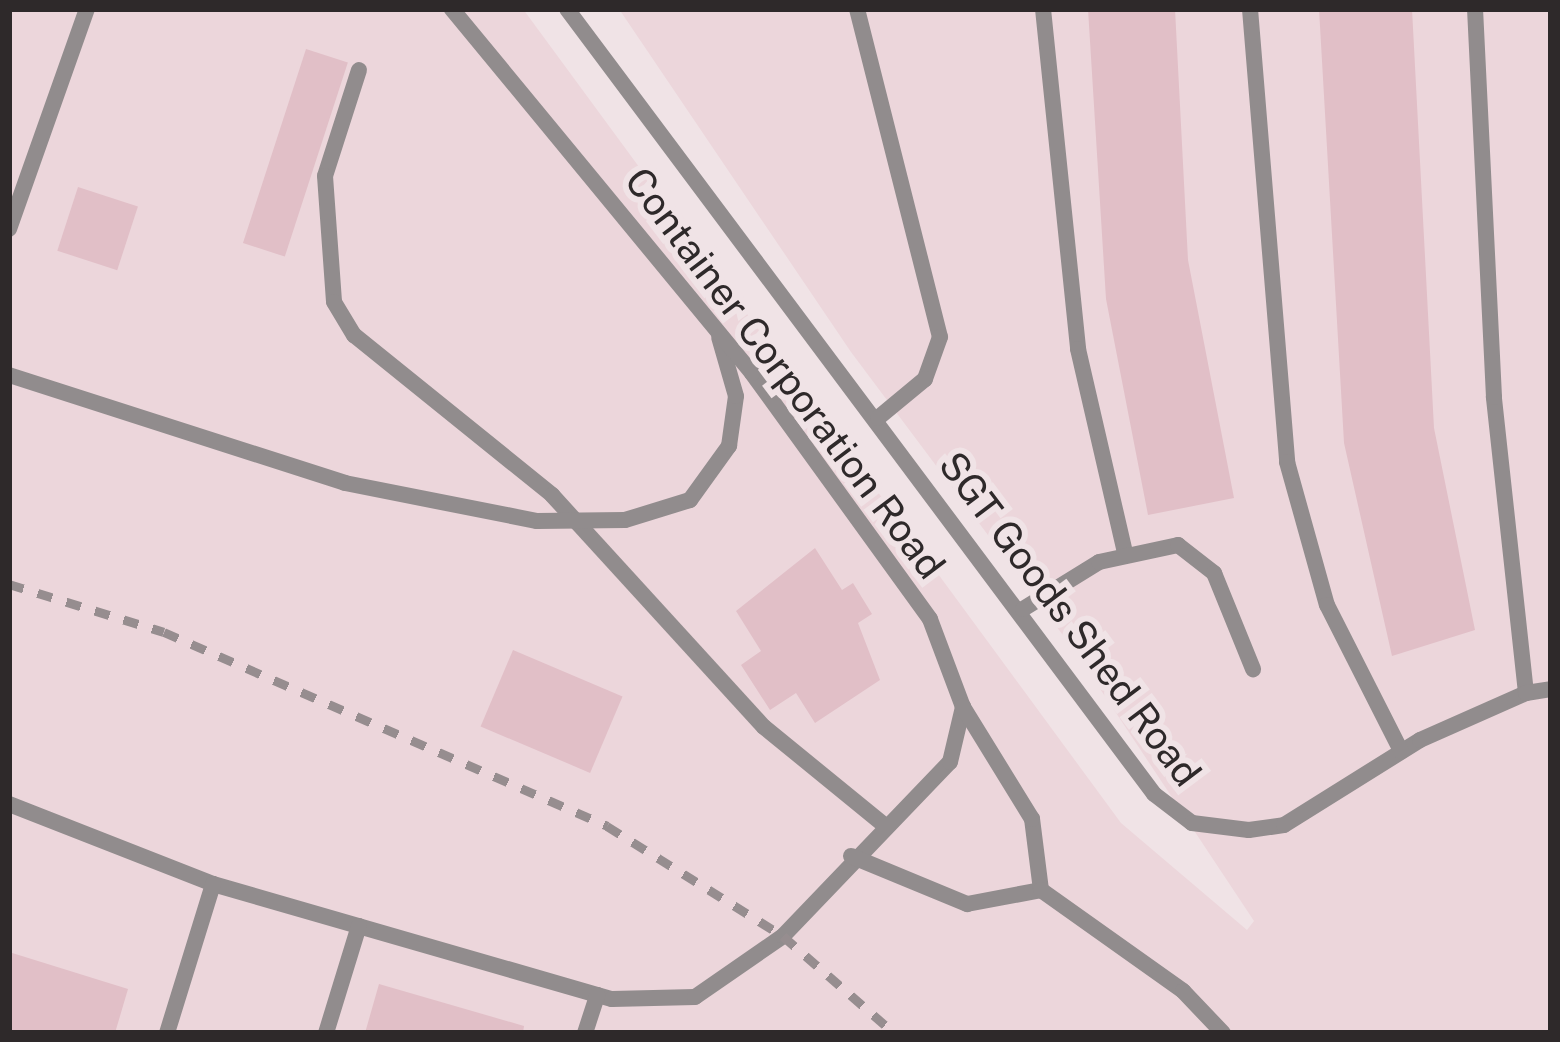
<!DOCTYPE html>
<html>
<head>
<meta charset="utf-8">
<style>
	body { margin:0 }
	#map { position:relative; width:1560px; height:1042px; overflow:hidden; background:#f0e3e6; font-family:"Public Sans",sans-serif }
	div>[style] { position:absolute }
	.built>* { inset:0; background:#ecd6db }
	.building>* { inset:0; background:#e1bfc7; transform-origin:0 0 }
	.lane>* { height:16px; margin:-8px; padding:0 8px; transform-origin:8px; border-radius:8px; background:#918c8d }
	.rail>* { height:9px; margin-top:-4.5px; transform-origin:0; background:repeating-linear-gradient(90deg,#968d8f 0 15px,transparent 0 30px) }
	span { translate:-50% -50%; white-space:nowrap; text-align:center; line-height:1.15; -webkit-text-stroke:12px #f0e3e6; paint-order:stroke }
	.street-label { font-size:39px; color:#2e292a }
	.frame { position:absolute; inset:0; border:12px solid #2e292a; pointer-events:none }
</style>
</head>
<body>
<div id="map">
	<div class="built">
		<i style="clip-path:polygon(9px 9px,523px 9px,1121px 823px,1247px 930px,1254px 921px,1077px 654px,851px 352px,619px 9px,1551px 9px,1551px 1033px,9px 1033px)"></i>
	</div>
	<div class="building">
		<i style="clip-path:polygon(1088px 9px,1175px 9px,1188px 260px,1234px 498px,1148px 515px,1106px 299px)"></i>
		<i style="clip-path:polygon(1319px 9px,1412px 9px,1434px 428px,1475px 630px,1392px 656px,1344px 443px)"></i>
		<i style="left:306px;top:49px;width:44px;height:204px;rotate:18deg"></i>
		<i style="left:78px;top:187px;width:63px;height:67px;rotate:18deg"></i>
		<i style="clip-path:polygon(815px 548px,842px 590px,853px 583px,872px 614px,858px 623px,880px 680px,815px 723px,796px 693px,770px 710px,741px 665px,761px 651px,736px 611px)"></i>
		<i style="left:513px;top:650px;width:119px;height:83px;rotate:23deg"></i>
		<i style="clip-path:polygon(9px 952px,128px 989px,115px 1033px,9px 1033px)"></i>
		<i style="clip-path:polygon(379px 984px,524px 1026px,523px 1033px,365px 1033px)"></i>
	</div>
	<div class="lane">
		<i style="left:567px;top:9px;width:980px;rotate:53.21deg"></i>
		<i style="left:1154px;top:794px;width:48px;rotate:37.3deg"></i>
		<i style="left:1192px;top:823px;width:57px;rotate:7deg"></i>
		<i style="left:1249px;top:830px;width:35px;rotate:-8deg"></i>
		<i style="left:1284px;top:825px;width:160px;rotate:-32deg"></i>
		<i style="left:1420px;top:740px;width:116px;rotate:-23.9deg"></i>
		<i style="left:1526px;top:693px;width:298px;rotate:-96.2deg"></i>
		<i style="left:1494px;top:397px;width:388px;rotate:-92.8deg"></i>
		<i style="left:857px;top:9px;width:338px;rotate:75.8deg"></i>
		<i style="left:940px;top:337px;width:45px;rotate:109.7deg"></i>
		<i style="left:925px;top:379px;width:61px;rotate:140.3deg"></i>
		<i style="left:1043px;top:9px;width:342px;rotate:84.1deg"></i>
		<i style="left:1078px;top:349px;width:209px;rotate:77deg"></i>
		<i style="left:1250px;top:9px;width:455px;rotate:85.3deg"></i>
		<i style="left:1287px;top:462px;width:148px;rotate:74.4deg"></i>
		<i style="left:1327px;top:605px;width:164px;rotate:63.1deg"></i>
		<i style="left:359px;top:70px;width:111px;rotate:107.8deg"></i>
		<i style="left:325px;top:176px;width:126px;rotate:85.9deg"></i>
		<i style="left:334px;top:302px;width:39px;rotate:59deg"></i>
		<i style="left:354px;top:335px;width:255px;rotate:38.9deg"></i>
		<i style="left:552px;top:495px;width:314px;rotate:47.6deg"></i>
		<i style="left:764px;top:727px;width:155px;rotate:39.2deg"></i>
		<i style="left:9px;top:229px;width:233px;rotate:-70.5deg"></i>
		<i style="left:9px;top:375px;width:353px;rotate:17.8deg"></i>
		<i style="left:345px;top:483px;width:196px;rotate:11.2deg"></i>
		<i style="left:537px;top:521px;width:88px;rotate:-0.7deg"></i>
		<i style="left:625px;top:520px;width:68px;rotate:-17.1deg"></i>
		<i style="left:690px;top:500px;width:67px;rotate:-54.2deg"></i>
		<i style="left:729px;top:446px;width:50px;rotate:-82deg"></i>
		<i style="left:736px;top:396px;width:61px;rotate:-106.1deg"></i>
		<i style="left:1023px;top:609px;width:89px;rotate:-31.7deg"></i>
		<i style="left:1099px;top:562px;width:81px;rotate:-12.1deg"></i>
		<i style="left:1178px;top:545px;width:46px;rotate:37.9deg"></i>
		<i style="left:1214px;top:573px;width:104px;rotate:67.9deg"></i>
		<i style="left:1526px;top:693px;width:25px;rotate:-9deg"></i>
		<i style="left:9px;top:804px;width:219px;rotate:21.4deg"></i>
		<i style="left:213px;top:884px;width:415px;rotate:16.1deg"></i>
		<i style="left:612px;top:999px;width:83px;rotate:-1.4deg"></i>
		<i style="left:695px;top:997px;width:107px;rotate:-34.7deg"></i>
		<i style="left:783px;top:936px;width:241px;rotate:-46.2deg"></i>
		<i style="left:950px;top:762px;width:57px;rotate:-76.7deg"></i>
		<i style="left:963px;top:707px;width:94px;rotate:-110.6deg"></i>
		<i style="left:930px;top:619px;width:304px;rotate:-125.9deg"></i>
		<i style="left:752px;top:373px;width:472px;rotate:-129.5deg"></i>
		<i style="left:851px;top:856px;width:126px;rotate:22.5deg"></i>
		<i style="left:967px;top:904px;width:75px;rotate:-10.7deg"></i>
		<i style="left:1041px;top:890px;width:72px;rotate:-97.2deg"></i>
		<i style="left:1032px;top:819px;width:132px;rotate:-121.6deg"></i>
		<i style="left:1041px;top:890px;width:174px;rotate:35.4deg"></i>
		<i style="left:1183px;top:991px;width:58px;rotate:46.4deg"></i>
		<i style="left:167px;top:1033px;width:156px;rotate:-72.8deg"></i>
		<i style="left:326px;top:1033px;width:112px;rotate:-72.9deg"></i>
		<i style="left:585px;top:1033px;width:40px;rotate:-72deg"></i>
	</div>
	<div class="rail">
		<i style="left:9px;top:584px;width:162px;rotate:17.2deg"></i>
		<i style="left:164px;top:632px;width:484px;rotate:23.6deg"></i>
		<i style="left:607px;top:826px;width:208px;rotate:32deg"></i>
		<i style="left:783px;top:936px;width:147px;rotate:41.1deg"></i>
	</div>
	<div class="street-label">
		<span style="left:785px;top:373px;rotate:53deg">Container Corporation Road</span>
		<span style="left:1070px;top:619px;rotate:53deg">SGT Goods Shed Road</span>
	</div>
	<div class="frame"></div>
</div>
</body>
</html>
